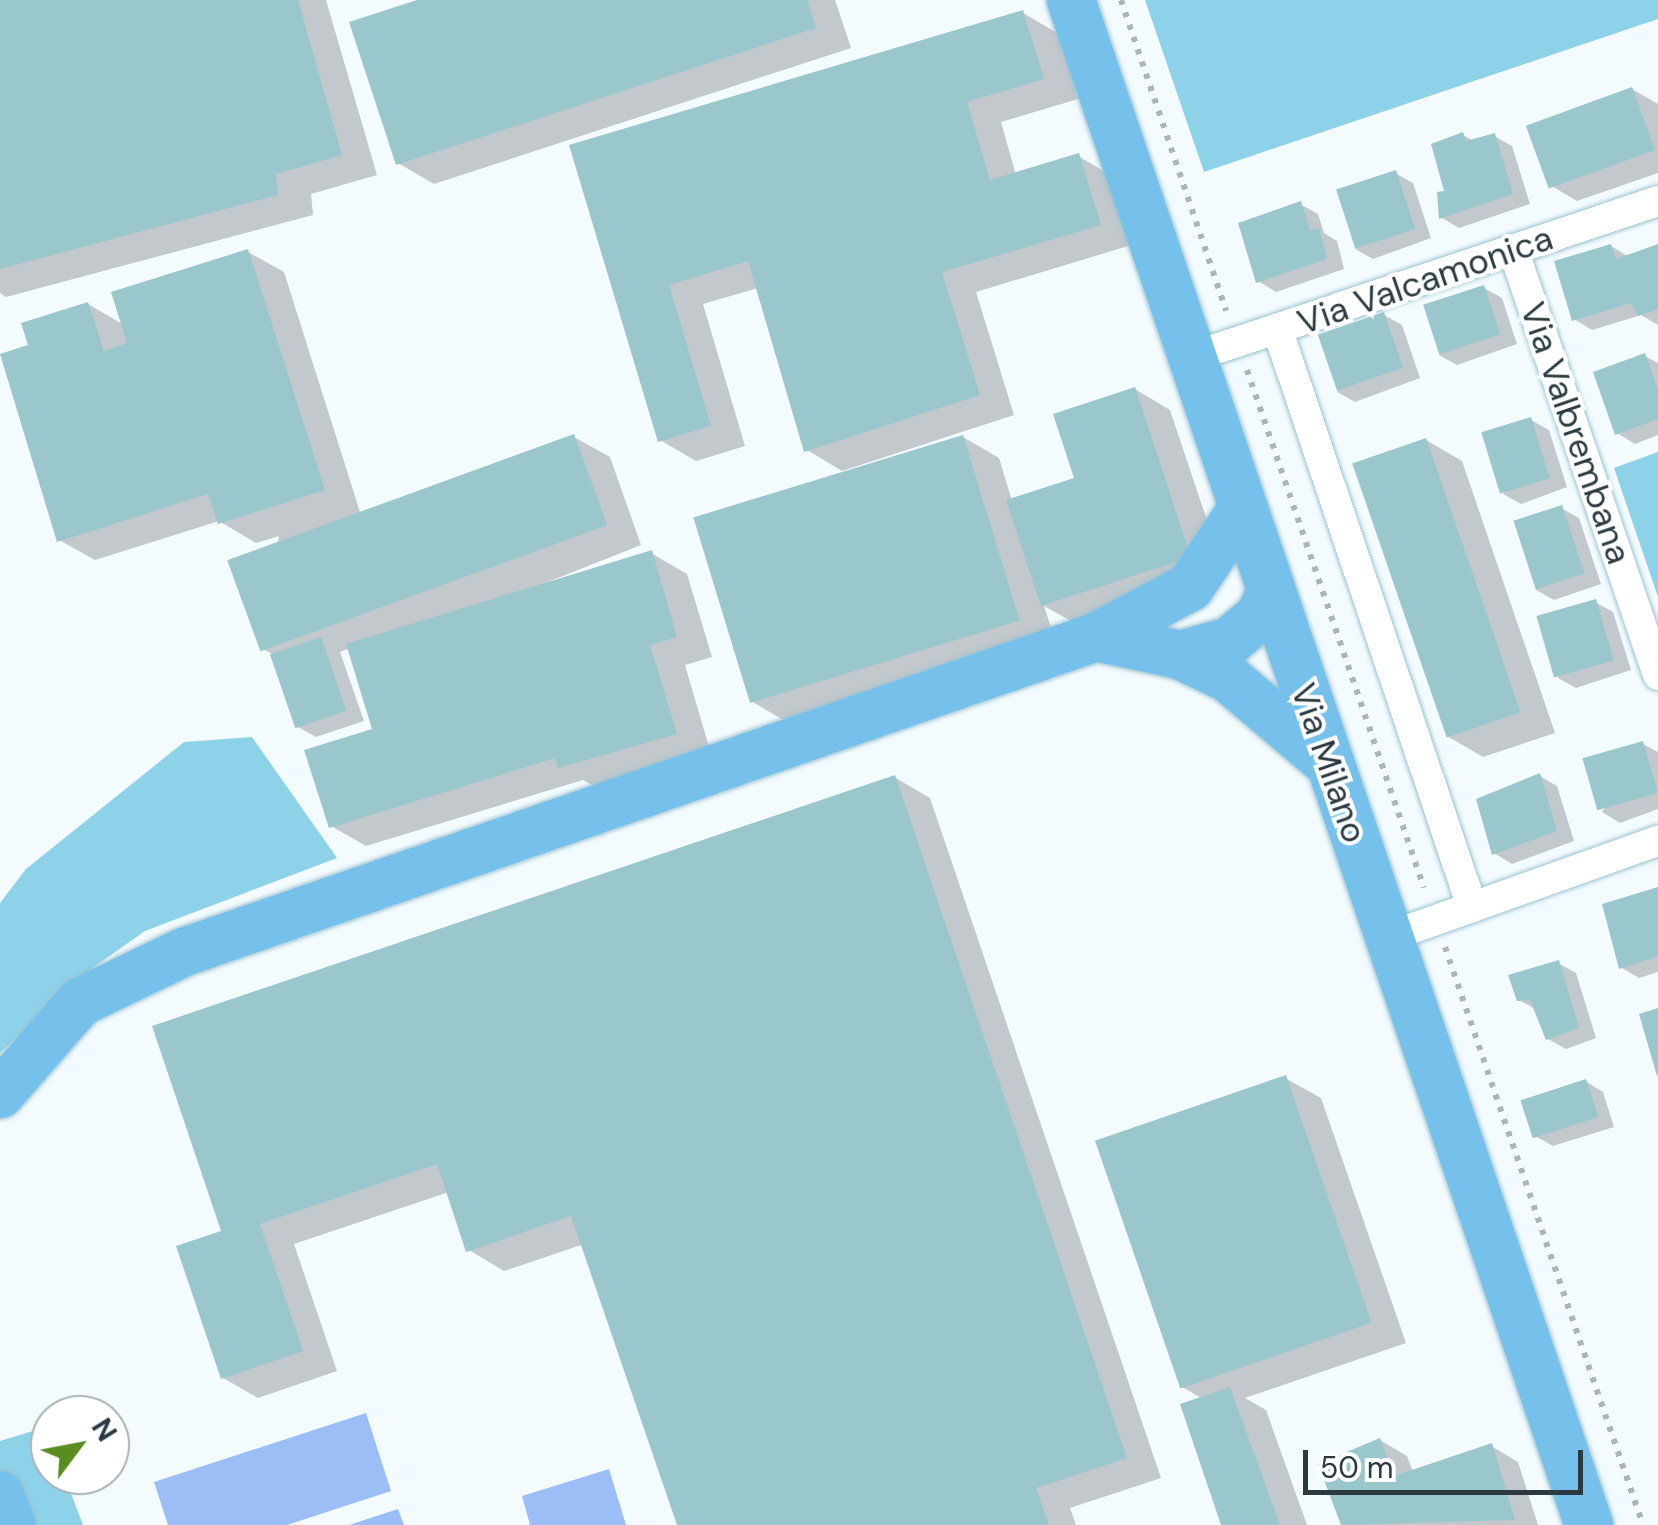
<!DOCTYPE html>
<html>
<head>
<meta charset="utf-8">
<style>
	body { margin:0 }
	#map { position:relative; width:1658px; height:1525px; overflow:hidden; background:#f3fbfe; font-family:"DM Sans",sans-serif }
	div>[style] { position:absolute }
	.green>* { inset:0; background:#8ed2ea }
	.water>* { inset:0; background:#9bbef6 }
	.shadow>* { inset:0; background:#0003 }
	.building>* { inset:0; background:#9ac7cc; transform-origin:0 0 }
	.path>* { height:6px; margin-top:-3px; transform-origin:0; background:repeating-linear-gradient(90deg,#aab5b9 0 5px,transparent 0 13px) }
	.roads { filter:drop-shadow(0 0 2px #9bc3d2) drop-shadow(0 0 2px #9bc3d2) }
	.minor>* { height:30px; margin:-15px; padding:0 15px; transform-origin:15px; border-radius:15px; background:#fff }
	.primary>* { height:48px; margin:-24px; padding:0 24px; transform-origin:24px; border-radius:24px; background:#76c1eb }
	span { translate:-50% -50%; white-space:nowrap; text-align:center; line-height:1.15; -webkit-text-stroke:8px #fff; paint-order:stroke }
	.street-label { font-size:35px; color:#2a3a40 }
	.north { position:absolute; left:30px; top:1395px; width:100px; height:100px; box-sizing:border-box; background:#fff; border:2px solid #aab0b3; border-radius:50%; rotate:58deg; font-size:28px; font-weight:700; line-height:40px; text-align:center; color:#2a3a40 }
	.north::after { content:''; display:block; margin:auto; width:35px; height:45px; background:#5a8c22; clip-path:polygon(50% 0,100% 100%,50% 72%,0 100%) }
	.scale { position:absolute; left:1303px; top:1450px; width:280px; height:45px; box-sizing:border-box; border:5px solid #2a3a40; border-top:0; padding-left:12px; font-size:30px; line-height:35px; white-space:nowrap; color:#2a3a40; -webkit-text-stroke:8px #fff; paint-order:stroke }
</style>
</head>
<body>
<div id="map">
	<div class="green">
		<i style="clip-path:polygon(1145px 0,1658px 0,1658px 19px,1204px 172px)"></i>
		<i style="clip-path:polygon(1658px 452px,1658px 597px,1614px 468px)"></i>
		<i style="clip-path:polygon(252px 737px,337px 858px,145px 931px,94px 967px,0 1053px,0 903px,26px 869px,184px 742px)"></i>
		<i style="clip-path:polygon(46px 1427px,50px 1475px,64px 1475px,83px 1525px,0 1525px,0 1441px)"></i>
	</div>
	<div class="water">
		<i style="clip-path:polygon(366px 1413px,391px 1491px,287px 1525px,168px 1525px,154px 1482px)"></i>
		<i style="clip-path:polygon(609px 1469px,626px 1525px,530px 1525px,522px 1496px)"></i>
		<i style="clip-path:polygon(398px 1509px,404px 1525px,349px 1525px)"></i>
	</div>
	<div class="shadow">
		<i style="clip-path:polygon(0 0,326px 0,377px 175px,311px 194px,313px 215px,6px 297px,0 293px)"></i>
		<i style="clip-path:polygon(425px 0,835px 0,851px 48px,434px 184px,398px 163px)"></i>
		<i style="clip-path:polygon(1023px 13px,1059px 34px,1078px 99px,1001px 122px,1016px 175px,1078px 156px,1114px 177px,1135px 244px,976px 292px,1014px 415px,842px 471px,807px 450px,758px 288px,703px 304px,745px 446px,696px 461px,660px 440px,572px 147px)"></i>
		<i style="clip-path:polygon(1632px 89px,1658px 104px,1658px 173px,1577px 201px,1550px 185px)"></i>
		<i style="clip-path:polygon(1463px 135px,1474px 141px,1494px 136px,1512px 146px,1530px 204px,1459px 228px,1442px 218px)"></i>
		<i style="clip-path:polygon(1395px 173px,1413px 183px,1431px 238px,1373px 259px,1355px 249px)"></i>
		<i style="clip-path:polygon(1300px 204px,1318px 214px,1324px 233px,1337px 241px,1344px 269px,1276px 292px,1258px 281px)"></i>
		<i style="clip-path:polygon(1611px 246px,1629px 257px,1658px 247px,1658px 325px,1641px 315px,1592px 330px,1574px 319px)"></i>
		<i style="clip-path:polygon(248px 252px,284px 272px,360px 512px,574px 437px,610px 457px,641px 545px,515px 595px,651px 553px,687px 574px,712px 657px,685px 665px,711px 754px,596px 787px,583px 780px,366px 846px,331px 826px,376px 731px,350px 648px,340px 652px,364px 721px,316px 737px,298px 727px,272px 654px,260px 647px,279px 536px,256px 543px,219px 521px,95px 560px,59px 540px,31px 347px,88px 304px,124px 325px)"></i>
		<i style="clip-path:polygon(1484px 288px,1502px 298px,1517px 344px,1457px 365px,1439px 355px)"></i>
		<i style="clip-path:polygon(1384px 315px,1402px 325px,1420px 378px,1355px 402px,1337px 392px)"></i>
		<i style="clip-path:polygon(1645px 356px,1658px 363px,1658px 435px,1635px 444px,1617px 433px)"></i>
		<i style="clip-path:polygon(1135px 389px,1170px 410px,1226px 577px,1078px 625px,1044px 606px,1055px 640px,787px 722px,751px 701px,963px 437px,999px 458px,1012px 501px,1077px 480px)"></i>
		<i style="clip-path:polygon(1531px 420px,1549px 430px,1567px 487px,1521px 504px,1503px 494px)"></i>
		<i style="clip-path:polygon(1426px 440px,1462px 461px,1555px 733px,1483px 757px,1447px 736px)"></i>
		<i style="clip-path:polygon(1561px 508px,1579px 518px,1601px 584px,1554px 600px,1536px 590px)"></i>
		<i style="clip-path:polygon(1595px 602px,1613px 612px,1631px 670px,1576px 688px,1558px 678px)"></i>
		<i style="clip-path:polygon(1643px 744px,1658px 752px,1658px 809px,1620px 823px,1602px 812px)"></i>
		<i style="clip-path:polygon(1540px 776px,1557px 786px,1574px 841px,1512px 864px,1494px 853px)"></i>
		<i style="clip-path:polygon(894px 777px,930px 798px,1161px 1478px,1070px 1508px,1076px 1525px,679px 1525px,584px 1244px,504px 1271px,469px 1250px,449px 1192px,294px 1244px,337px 1371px,258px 1398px,223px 1378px,225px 1233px)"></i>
		<i style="clip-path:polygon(1658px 890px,1658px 972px,1639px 978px,1622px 968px)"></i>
		<i style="clip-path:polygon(1558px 963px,1576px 973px,1596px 1038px,1566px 1049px,1548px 1039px,1537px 1010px,1519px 1000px)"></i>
		<i style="clip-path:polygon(1285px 1078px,1321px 1098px,1406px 1343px,1245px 1398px,1266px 1410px,1307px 1525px,1224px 1525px,1203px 1399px,1182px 1387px)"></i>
		<i style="clip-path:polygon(1585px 1081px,1603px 1092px,1614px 1127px,1553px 1146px,1535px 1136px)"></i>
		<i style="clip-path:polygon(1380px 1440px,1407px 1456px,1413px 1472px,1491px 1446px,1518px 1462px,1538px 1525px,1344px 1525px,1322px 1465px)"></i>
	</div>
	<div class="building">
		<i style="clip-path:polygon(0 0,298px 0,342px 155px,276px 174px,278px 195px,0 269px)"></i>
		<i style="clip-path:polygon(417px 0,807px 0,816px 28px,396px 165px,349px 22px)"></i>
		<i style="clip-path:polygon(1023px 10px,1044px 79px,967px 102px,990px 180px,1079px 153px,1101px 225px,942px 272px,980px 395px,804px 452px,748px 261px,669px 285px,711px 426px,658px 442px,569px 145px)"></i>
		<i style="left:1632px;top:87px;width:67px;height:113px;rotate:70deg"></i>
		<i style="clip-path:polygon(1463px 132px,1466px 141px,1495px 133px,1513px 194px,1439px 219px,1437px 192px,1444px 191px,1431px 144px)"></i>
		<i style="left:1396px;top:170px;width:62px;height:63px;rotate:72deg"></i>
		<i style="clip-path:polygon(1301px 201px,1310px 230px,1319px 228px,1327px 259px,1256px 283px,1238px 223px)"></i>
		<i style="clip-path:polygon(1611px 244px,1616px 259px,1658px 244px,1658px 309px,1638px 316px,1631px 303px,1572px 321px,1554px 261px)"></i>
		<i style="clip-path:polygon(248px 249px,325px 490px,218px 524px,208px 494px,57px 542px,0 354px,28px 345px,21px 323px,88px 302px,104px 351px,127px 343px,111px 292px)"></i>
		<i style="left:1484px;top:285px;width:52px;height:64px;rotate:72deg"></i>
		<i style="left:1384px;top:312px;width:59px;height:70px;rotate:71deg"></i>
		<i style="clip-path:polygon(1645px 353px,1658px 390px,1658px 419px,1615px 435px,1593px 372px)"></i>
		<i style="clip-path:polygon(1135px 387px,1191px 557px,1041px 606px,1006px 500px,1074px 478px,1053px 414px)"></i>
		<i style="left:1531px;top:417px;width:64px;height:52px;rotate:73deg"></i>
		<i style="left:574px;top:434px;width:97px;height:369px;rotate:70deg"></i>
		<i style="left:963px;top:435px;width:194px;height:282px;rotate:73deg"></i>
		<i style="left:1426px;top:438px;width:290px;height:78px;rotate:71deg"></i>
		<i style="left:1562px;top:505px;width:72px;height:51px;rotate:72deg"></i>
		<i style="clip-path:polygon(652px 550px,677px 637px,650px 645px,677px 734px,558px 768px,555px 758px,329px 828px,304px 750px,372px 729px,346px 644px)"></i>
		<i style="left:1596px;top:599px;width:64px;height:62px;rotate:74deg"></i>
		<i style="left:321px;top:637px;width:78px;height:54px;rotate:71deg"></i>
		<i style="left:1643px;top:741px;width:54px;height:63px;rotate:74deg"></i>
		<i style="clip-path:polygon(1540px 773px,1557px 831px,1492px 855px,1476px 799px)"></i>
		<i style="clip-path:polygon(895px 775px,1127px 1458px,1036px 1488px,1049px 1525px,677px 1525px,571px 1216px,466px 1252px,437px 1164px,260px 1224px,303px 1351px,221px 1379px,176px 1246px,221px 1231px,152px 1026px)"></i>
		<i style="clip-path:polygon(1658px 887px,1658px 956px,1619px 969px,1602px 904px)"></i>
		<i style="clip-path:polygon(1559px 960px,1579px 1028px,1546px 1040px,1530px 1000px,1517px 1001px,1508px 975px)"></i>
		<i style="clip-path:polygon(1658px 1008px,1658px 1076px,1657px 1076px,1639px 1014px)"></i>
		<i style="left:1286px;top:1075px;width:262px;height:202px;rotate:71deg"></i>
		<i style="left:1586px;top:1079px;width:40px;height:69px;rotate:72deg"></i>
		<i style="clip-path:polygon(1230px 1387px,1280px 1525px,1221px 1525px,1180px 1404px)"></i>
		<i style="clip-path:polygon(1380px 1438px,1394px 1476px,1492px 1443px,1515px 1520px,1341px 1525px,1318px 1464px)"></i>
	</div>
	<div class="path">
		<i style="left:1121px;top:0;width:328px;rotate:71.3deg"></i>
		<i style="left:1247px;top:370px;width:547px;rotate:71.13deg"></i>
		<i style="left:1445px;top:947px;width:611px;rotate:71.09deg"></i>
	</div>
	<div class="roads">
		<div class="minor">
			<i style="left:1513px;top:249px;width:450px;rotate:71.2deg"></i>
			<i style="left:1278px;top:331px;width:608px;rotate:71.39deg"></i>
			<i style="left:1192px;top:357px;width:491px;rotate:-18.5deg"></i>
			<i style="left:1388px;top:937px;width:287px;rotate:-19.6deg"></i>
		</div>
		<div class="primary">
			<i style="left:1071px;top:0;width:1611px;rotate:71.24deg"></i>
			<i style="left:1096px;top:637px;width:86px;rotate:12.1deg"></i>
			<i style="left:1180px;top:655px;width:53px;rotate:25.6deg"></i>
			<i style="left:1228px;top:678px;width:127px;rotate:40.2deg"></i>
			<i style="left:1180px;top:655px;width:52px;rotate:-15.6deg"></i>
			<i style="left:1230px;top:641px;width:38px;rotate:-40deg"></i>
			<i style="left:1259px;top:617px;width:28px;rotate:-64deg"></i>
			<i style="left:0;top:1094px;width:122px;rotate:-49deg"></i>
			<i style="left:80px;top:1002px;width:115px;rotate:-25.7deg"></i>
			<i style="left:184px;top:952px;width:965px;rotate:-19.05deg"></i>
			<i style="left:1096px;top:637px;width:106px;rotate:-28deg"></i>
			<i style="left:1190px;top:587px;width:95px;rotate:-56.1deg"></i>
			<i style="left:0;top:1495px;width:32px;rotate:68deg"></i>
		</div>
	</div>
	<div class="street-label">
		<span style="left:1425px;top:280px;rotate:-19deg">Via Valcamonica</span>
		<span style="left:1576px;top:433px;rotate:71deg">Via Valbrembana</span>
		<span style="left:1329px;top:763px;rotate:71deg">Via Milano</span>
	</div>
	<div class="north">N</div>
	<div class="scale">50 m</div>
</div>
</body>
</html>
